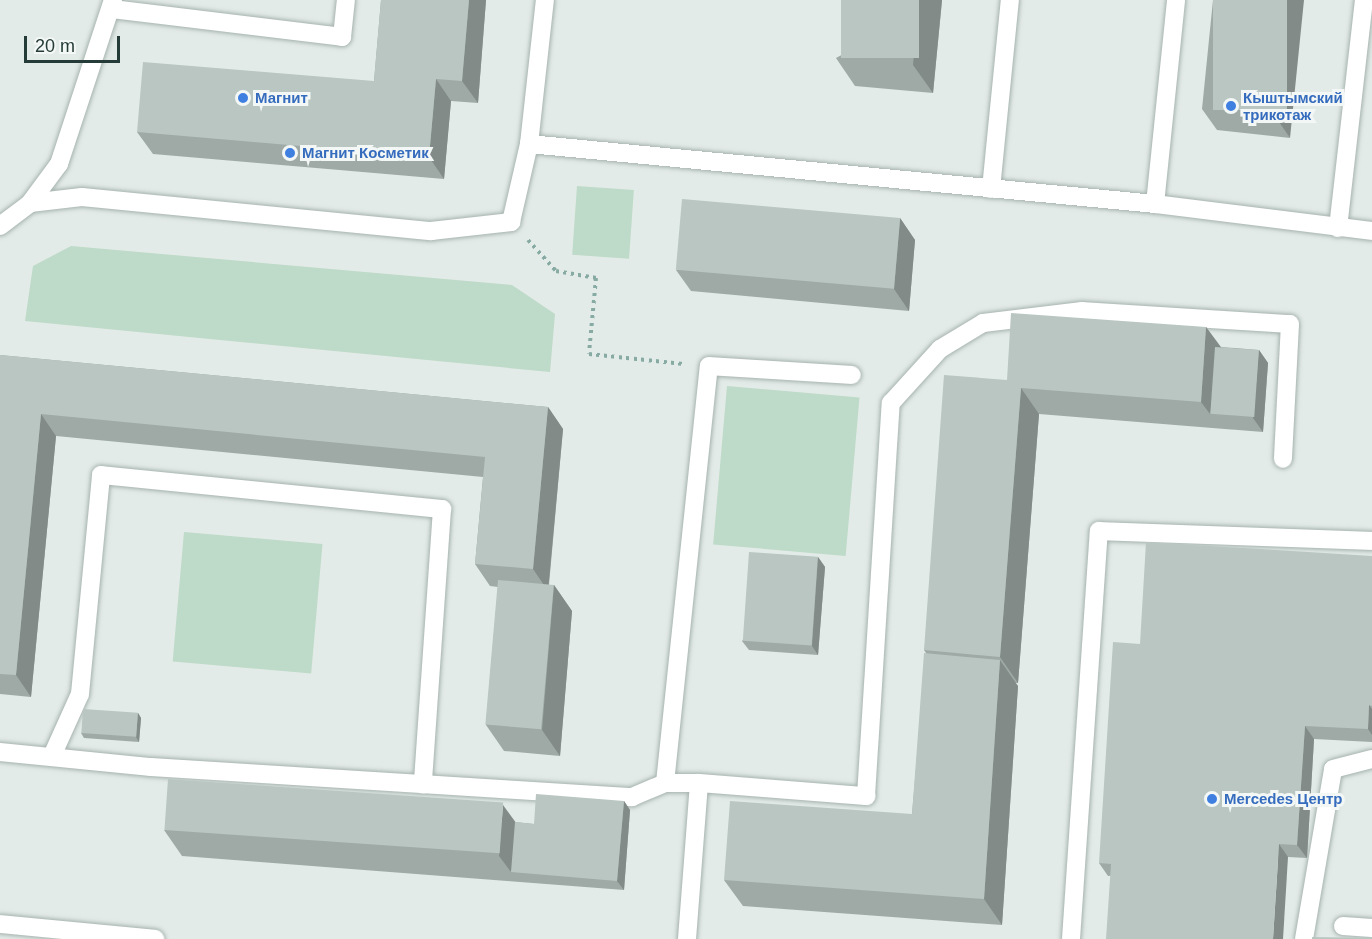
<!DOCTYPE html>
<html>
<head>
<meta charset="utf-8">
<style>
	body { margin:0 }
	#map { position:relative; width:1372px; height:939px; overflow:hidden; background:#e3ebe8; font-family:Helvetica,sans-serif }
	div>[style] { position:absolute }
	.green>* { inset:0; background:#bedac8; transform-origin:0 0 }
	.path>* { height:4px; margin-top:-2px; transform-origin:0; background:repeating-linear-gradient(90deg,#87aba3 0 3px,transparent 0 7.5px) }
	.roads { filter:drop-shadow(0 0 2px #a6b3af) drop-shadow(0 0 2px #a6b3af) }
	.minor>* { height:18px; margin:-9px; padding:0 9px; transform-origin:9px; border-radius:9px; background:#fff }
	.wall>* { inset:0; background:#9faaa7 }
	.shaded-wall>* { inset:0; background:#828b88 }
	.building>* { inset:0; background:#b9c6c2; transform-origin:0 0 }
	.dots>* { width:16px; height:16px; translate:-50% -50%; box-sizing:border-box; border:3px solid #f3f8f6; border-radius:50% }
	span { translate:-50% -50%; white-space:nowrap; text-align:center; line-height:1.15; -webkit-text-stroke:6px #f3f8f6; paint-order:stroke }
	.shop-label { font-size:15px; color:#366cbe; font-weight:700 }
	.left { translate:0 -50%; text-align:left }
	.scale { position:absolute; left:24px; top:36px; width:96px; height:27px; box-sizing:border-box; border:3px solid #253b37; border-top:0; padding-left:8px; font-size:18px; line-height:21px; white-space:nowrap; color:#253b37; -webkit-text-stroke:4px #f3f8f6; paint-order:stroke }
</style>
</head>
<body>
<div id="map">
	<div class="green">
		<i style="left:577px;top:186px;width:57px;height:69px;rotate:4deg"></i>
		<i style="clip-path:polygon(71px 246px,512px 285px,555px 314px,550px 372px,25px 321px,33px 266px)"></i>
		<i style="left:727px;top:386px;width:133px;height:159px;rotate:5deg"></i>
		<i style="left:184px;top:532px;width:139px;height:130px;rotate:5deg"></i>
	</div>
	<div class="path">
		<i style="left:528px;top:240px;width:42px;rotate:47.9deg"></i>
		<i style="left:556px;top:271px;width:41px;rotate:9.9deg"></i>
		<i style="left:596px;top:278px;width:76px;rotate:95.3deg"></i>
		<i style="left:589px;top:354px;width:95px;rotate:6.1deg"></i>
	</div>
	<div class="roads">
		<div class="minor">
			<i style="left:112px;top:9px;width:232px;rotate:6.9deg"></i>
			<i style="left:342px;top:37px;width:37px;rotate:-84deg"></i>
			<i style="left:529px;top:144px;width:629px;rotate:5.47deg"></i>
			<i style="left:1155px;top:204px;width:219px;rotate:7.1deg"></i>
			<i style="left:991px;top:189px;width:190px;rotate:-84.3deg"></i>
			<i style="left:30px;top:203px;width:49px;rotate:-53.4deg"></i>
			<i style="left:59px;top:164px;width:173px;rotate:-71.8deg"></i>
			<i style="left:1155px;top:204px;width:205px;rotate:-84.1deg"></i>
			<i style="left:0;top:226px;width:38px;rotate:-37deg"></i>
			<i style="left:30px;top:203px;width:52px;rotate:-6.6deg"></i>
			<i style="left:82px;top:197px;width:351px;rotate:5.6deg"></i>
			<i style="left:431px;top:231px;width:81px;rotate:-6.4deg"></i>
			<i style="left:511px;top:222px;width:80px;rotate:-77deg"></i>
			<i style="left:529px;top:144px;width:145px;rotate:-83.7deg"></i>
			<i style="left:1338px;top:228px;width:229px;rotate:-83.5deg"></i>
			<i style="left:0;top:752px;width:152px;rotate:5.7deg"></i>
			<i style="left:151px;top:767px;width:482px;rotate:3.6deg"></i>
			<i style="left:632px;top:797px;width:36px;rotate:-23deg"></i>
			<i style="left:665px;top:783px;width:34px"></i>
			<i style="left:52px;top:756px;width:68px;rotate:-65.7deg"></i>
			<i style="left:80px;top:694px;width:220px;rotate:-84.5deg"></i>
			<i style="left:101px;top:475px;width:343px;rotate:5.7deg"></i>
			<i style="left:442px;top:509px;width:276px;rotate:94deg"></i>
			<i style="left:665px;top:783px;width:419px;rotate:-84deg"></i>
			<i style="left:709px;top:366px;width:143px;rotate:3.6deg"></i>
			<i style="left:0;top:924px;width:156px;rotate:5.5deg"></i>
			<i style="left:1343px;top:926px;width:29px;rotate:4deg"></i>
			<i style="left:687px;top:939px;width:156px;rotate:-85.6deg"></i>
			<i style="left:699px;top:783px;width:168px;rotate:4.5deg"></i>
			<i style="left:866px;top:796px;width:394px;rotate:-86.4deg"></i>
			<i style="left:891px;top:403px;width:73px;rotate:-47.8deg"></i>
			<i style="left:940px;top:349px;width:50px;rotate:-31.2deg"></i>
			<i style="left:983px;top:323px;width:100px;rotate:-6.9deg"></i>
			<i style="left:1082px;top:311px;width:208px;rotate:3.6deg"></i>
			<i style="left:1290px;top:324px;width:135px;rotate:93deg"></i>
			<i style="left:1071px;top:939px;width:409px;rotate:-86.1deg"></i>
			<i style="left:1099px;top:531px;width:273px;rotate:2.1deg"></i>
			<i style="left:1304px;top:939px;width:172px;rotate:-80.3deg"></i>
			<i style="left:1333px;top:769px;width:40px;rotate:-14.4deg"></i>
		</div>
	</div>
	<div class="wall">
		<i style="clip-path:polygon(381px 0,486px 0,478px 103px,451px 101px,444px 179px,153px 154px,137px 132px,374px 81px)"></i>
		<i style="clip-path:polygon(942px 0,933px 93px,855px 86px,836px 58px)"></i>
		<i style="clip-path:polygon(1213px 0,1290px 138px,1217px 130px,1202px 109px)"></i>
		<i style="clip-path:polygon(900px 218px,915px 240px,909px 311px,691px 291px,676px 270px)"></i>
		<i style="clip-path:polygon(1206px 327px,1221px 347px,1259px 350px,1268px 363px,1263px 432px,1039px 414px,1018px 683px,1015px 683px,1018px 686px,1002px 925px,743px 906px,724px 880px,912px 814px,926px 653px,924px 650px,1007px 380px)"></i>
		<i style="clip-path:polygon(0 355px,548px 407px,563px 429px,549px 585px,554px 585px,572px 611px,560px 756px,504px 751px,486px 725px,498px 587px,490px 586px,475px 564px,483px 477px,56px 436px,31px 697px,0 694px)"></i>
		<i style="clip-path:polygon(1372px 556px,1372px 742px,1314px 739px,1307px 858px,1288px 857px,1108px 876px,1099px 863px)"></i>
		<i style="clip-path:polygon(818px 557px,825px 567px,818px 655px,749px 650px,742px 641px)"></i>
		<i style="clip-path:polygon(138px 713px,141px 718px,139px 742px,84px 738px,81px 733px)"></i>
		<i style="clip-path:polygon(624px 801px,630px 810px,624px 890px,182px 856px,164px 830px,515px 822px,534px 824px)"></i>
	</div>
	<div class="shaded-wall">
		<i style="clip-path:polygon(469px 0,486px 0,478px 103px,462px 81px)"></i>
		<i style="clip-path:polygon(919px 0,942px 0,933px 93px,913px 65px)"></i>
		<i style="clip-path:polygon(1287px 0,1304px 0,1290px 138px,1275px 116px)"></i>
		<i style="clip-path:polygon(436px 79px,451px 101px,444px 179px,429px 157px)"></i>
		<i style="clip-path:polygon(900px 218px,915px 240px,909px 311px,894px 289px)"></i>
		<i style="clip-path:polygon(1206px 327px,1225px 353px,1210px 414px,1201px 402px)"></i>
		<i style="clip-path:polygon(1259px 350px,1268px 363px,1263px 432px,1253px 418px)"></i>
		<i style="clip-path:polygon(1021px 388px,1039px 414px,1018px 683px,1000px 657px)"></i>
		<i style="clip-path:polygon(548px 407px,563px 429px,548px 591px,533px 569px)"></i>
		<i style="clip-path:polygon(41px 414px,56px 436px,31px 697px,16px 675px)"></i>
		<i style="clip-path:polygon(818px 557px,825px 567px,818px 655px,812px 646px)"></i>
		<i style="clip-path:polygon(554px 585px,572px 611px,560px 756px,542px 730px)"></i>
		<i style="clip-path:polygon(1000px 660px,1018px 686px,1002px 925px,984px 899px)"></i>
		<i style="clip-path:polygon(1369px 705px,1372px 709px,1372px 735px,1368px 729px)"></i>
		<i style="clip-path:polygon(138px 713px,141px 718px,139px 742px,136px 737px)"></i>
		<i style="clip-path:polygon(1305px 726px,1314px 739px,1307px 858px,1297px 845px)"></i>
		<i style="clip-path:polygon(624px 801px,630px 810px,624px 890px,617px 881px)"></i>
		<i style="clip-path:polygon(503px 805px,522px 831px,511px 872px,499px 856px)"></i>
		<i style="clip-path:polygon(1279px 844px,1288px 857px,1283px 939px,1273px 939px)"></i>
	</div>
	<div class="building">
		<i style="clip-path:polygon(381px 0,469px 0,462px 81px,436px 79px,429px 157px,137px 132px,143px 62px,374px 81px)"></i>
		<i style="left:841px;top:0;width:78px;height:58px"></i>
		<i style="left:1213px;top:0;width:74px;height:110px"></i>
		<i style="left:682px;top:199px;width:219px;height:71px;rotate:5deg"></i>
		<i style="clip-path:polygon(1011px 313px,1206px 327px,1201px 402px,1021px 388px,1000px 657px,924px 650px,944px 375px,1007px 380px)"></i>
		<i style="left:1215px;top:347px;width:44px;height:67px;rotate:4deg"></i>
		<i style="clip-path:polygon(0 355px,548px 407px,533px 569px,475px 564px,485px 457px,41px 414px,16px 675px,0 674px)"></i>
		<i style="clip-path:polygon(1146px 542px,1372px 556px,1372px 706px,1369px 705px,1368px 729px,1305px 726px,1297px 845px,1279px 844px,1273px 939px,1106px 939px,1111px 864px,1099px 863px,1113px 642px,1140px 644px)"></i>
		<i style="left:749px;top:552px;width:69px;height:89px;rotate:4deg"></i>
		<i style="left:498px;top:580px;width:56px;height:145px;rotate:5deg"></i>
		<i style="clip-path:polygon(924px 653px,1000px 660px,984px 899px,724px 880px,730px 801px,912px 814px)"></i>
		<i style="left:83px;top:709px;width:55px;height:24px;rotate:4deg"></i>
		<i style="left:168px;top:779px;width:336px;height:51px;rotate:4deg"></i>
		<i style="clip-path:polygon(536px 794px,624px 801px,617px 881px,511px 872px,515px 822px,534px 824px)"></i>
		<i style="clip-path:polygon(1312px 937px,1372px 938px,1372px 939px,1312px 939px)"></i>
	</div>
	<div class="dots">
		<i style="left:243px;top:98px;background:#3f7fe0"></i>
		<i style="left:1231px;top:106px;background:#3f7fe0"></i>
		<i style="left:290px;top:153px;background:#3f7fe0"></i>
		<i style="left:1212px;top:799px;background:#3f7fe0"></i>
	</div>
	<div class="shop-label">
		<span class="left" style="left:1243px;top:106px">Кыштымский<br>трикотаж</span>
		<span class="left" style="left:255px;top:98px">Магнит</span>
		<span class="left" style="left:302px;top:153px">Магнит Косметик</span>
		<span class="left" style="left:1224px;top:799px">Mercedes Центр</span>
	</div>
	<div class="scale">20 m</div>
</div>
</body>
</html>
